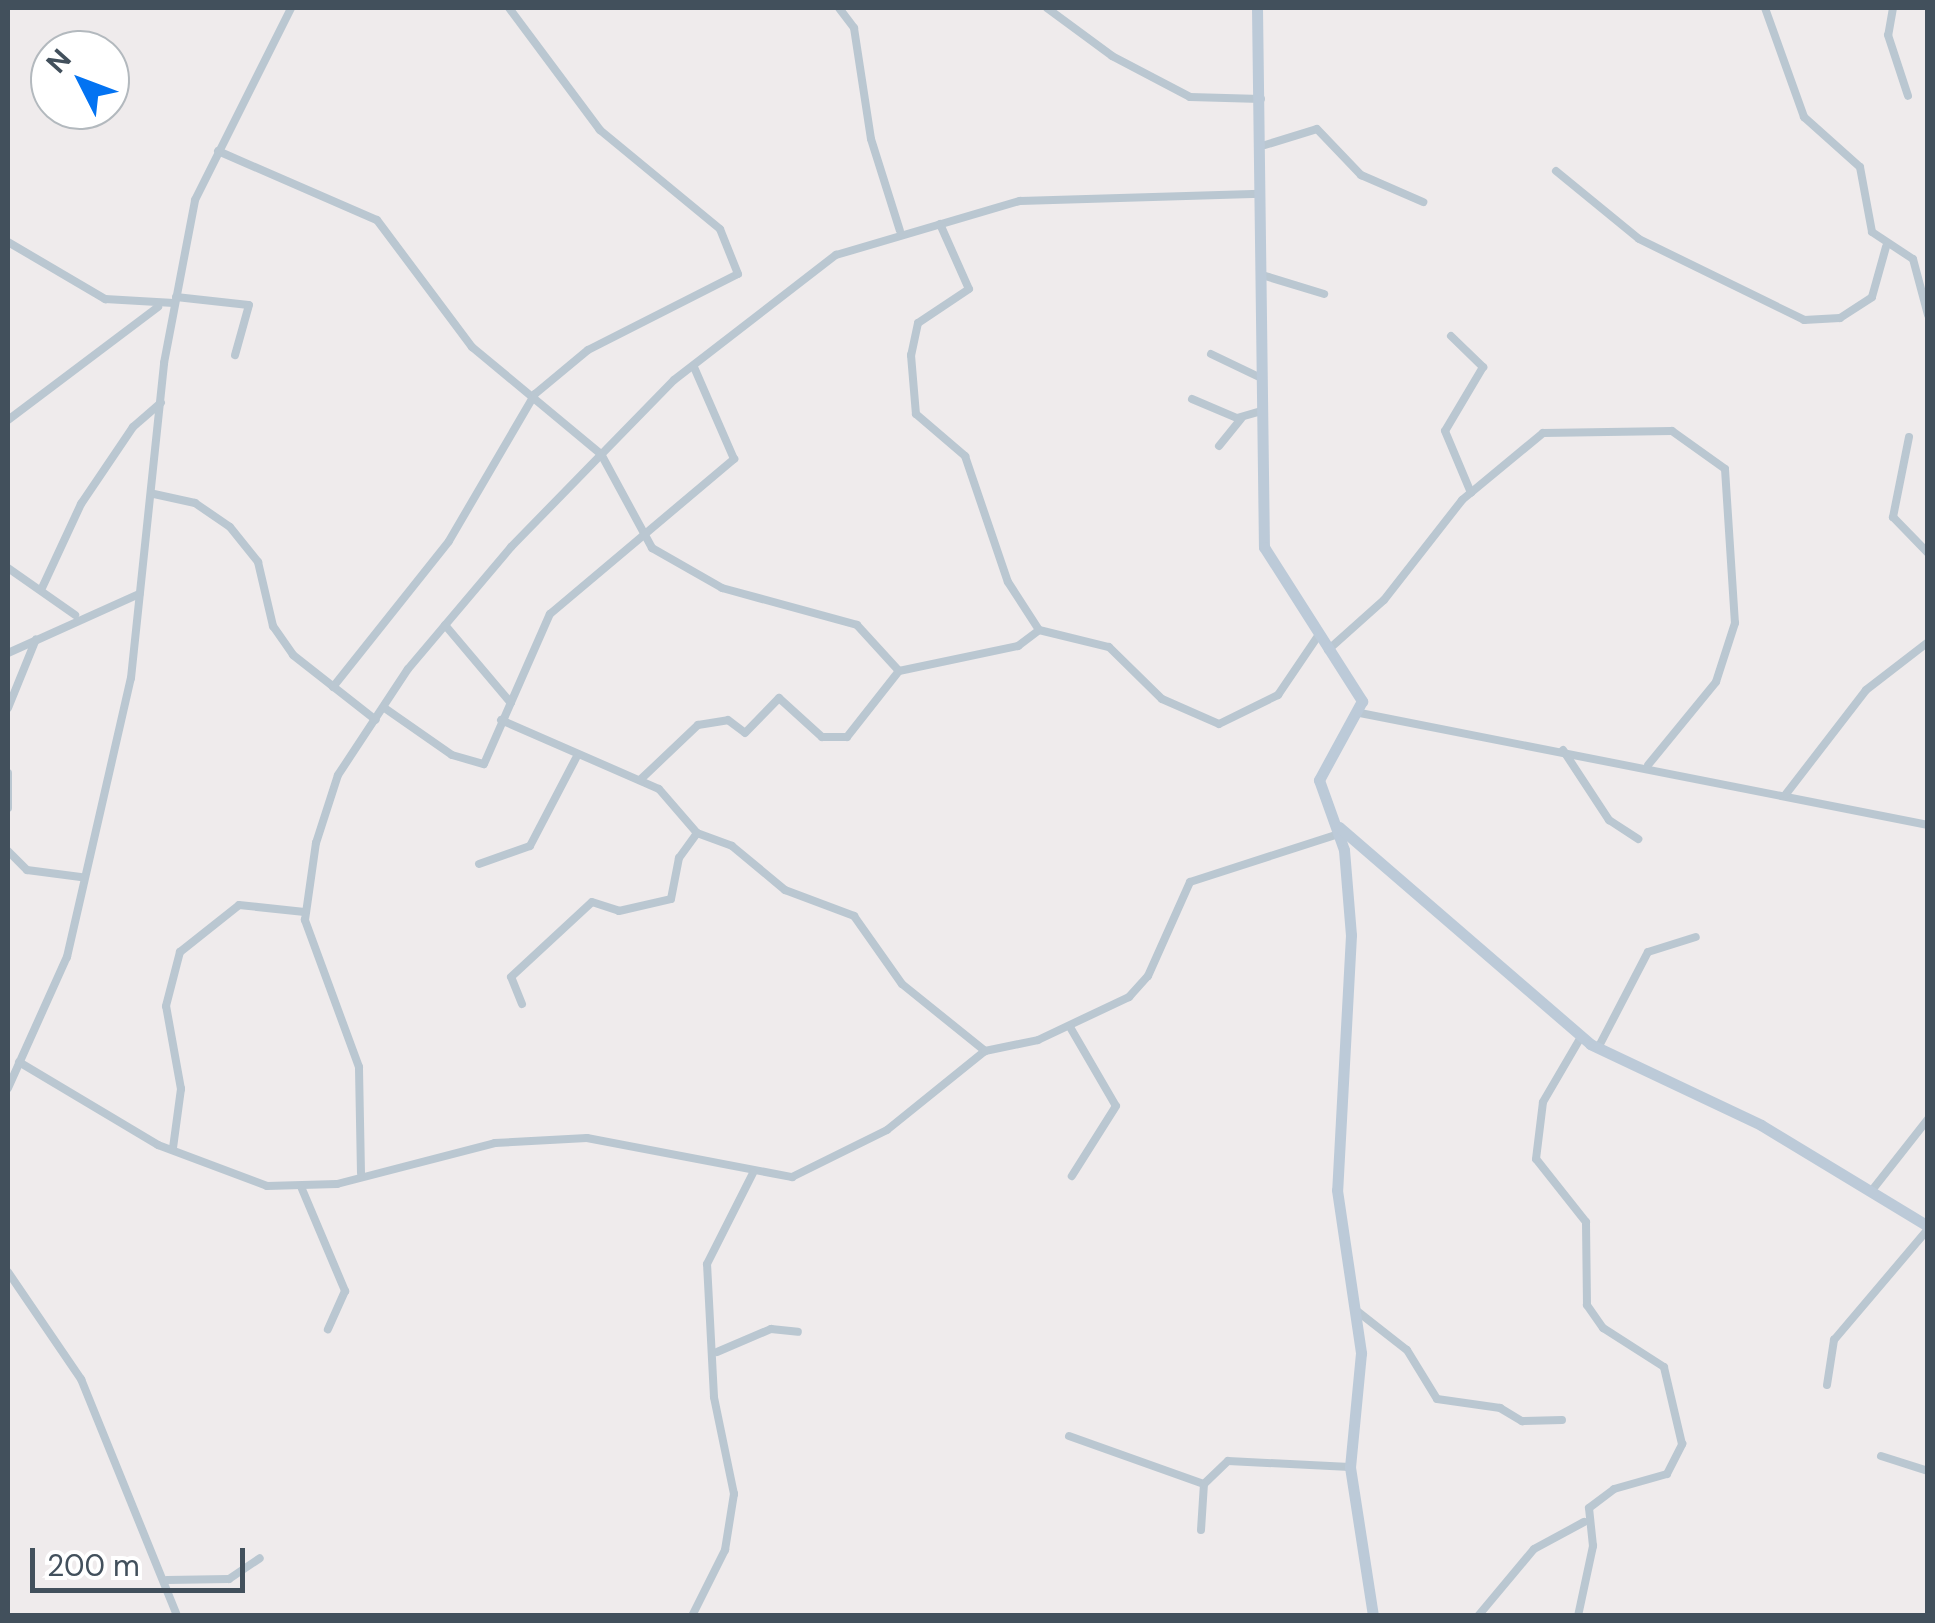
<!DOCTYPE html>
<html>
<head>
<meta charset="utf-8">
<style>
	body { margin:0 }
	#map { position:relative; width:1935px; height:1623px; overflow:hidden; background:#efebec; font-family:"DM Sans",sans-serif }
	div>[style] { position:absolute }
	.street>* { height:8px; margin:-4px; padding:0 4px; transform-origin:4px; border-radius:4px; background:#bac7d1 }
	.secondary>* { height:11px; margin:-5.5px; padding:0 5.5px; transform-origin:5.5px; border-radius:5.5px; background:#bccad8 }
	span { translate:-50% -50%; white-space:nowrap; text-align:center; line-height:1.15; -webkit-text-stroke:8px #fff; paint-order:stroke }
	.frame { position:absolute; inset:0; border:10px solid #42505c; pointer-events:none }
	.north { position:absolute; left:30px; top:30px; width:100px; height:100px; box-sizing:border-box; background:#fff; border:2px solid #b3b9be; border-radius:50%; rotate:312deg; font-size:28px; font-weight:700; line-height:40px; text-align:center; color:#42505c }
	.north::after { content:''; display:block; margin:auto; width:35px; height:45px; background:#0373f2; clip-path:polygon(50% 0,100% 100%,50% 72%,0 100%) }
	.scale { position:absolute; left:30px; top:1548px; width:215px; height:45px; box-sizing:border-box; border:5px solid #42505c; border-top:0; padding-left:12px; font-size:30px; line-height:35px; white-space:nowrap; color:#42505c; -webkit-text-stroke:8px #fff; paint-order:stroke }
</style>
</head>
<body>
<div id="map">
	<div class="street">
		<i style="left:839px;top:8px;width:25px;rotate:53deg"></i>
		<i style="left:854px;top:28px;width:112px;rotate:81.3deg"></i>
		<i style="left:871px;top:139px;width:96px;rotate:72.5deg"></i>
		<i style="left:1047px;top:8px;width:81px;rotate:36.4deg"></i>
		<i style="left:1112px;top:56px;width:88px;rotate:27.7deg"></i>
		<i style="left:1190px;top:97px;width:71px;rotate:1.6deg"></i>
		<i style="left:1765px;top:8px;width:116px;rotate:70.3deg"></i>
		<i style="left:1804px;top:117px;width:75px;rotate:41.8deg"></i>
		<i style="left:1860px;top:167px;width:66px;rotate:79.5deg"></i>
		<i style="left:1872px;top:232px;width:49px;rotate:33.4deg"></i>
		<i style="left:1913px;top:259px;width:58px;rotate:75deg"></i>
		<i style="left:1893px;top:8px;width:27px;rotate:100deg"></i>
		<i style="left:1888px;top:35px;width:64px;rotate:71.8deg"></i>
		<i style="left:1265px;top:145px;width:54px;rotate:-17.1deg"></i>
		<i style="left:1317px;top:129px;width:64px;rotate:46.3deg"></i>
		<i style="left:1361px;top:175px;width:68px;rotate:23.5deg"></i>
		<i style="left:218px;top:151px;width:173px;rotate:23.5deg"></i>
		<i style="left:377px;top:220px;width:159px;rotate:53.2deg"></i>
		<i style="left:472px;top:347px;width:168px;rotate:39.7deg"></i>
		<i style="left:601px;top:454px;width:107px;rotate:61.5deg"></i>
		<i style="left:652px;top:548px;width:81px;rotate:29.7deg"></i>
		<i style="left:722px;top:588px;width:140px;rotate:15.3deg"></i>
		<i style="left:857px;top:625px;width:62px;rotate:47.6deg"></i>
		<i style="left:1556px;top:171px;width:107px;rotate:39.3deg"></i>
		<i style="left:1639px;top:239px;width:184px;rotate:26.1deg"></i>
		<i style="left:1804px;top:320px;width:36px;rotate:-3deg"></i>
		<i style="left:1840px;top:318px;width:38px;rotate:-33deg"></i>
		<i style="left:1872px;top:297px;width:52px;rotate:-74.4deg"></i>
		<i style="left:940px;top:224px;width:71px;rotate:66deg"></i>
		<i style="left:969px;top:289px;width:61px;rotate:146.3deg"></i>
		<i style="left:918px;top:323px;width:33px;rotate:102deg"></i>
		<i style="left:911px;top:355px;width:59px;rotate:85.2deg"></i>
		<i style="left:916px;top:414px;width:65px;rotate:40.6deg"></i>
		<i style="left:965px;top:456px;width:133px;rotate:71.2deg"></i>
		<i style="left:1008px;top:582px;width:57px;rotate:57.1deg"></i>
		<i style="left:1039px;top:630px;width:72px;rotate:13.7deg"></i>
		<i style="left:1109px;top:647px;width:74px;rotate:44.5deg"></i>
		<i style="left:1162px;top:699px;width:62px;rotate:23.7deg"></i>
		<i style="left:1219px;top:724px;width:66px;rotate:-26.2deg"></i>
		<i style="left:1278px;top:695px;width:71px;rotate:-55.9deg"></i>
		<i style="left:8px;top:242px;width:113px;rotate:30.4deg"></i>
		<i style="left:105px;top:299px;width:69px;rotate:3.3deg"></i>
		<i style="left:1262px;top:275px;width:65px;rotate:17deg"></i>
		<i style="left:176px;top:297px;width:73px;rotate:6.3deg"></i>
		<i style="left:249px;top:305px;width:52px;rotate:105.6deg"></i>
		<i style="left:1451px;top:336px;width:45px;rotate:44.1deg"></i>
		<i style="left:1483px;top:367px;width:74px;rotate:120.7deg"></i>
		<i style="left:1445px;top:431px;width:67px;rotate:67.2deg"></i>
		<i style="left:1211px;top:354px;width:55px;rotate:25.6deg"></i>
		<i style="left:1192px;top:399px;width:49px;rotate:22.9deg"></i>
		<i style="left:1237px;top:418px;width:25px;rotate:-16deg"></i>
		<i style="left:8px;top:420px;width:188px;rotate:-37deg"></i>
		<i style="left:1909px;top:437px;width:82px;rotate:101.3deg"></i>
		<i style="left:1893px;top:517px;width:50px;rotate:45.8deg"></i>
		<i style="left:1219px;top:446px;width:36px;rotate:-51deg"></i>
		<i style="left:154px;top:494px;width:42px;rotate:12.4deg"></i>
		<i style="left:195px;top:503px;width:42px;rotate:34.4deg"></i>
		<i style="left:230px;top:527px;width:45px;rotate:51.3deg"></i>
		<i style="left:258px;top:562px;width:66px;rotate:76.8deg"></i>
		<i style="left:273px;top:626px;width:35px;rotate:55deg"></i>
		<i style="left:293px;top:655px;width:105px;rotate:38.1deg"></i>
		<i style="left:8px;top:568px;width:82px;rotate:35deg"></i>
		<i style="left:42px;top:588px;width:93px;rotate:-65.1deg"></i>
		<i style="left:81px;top:504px;width:93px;rotate:-56deg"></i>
		<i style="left:133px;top:427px;width:37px;rotate:-41deg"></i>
		<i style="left:445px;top:625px;width:102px;rotate:49.8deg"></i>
		<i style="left:1328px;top:650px;width:75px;rotate:-41.8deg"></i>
		<i style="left:1384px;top:600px;width:127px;rotate:-52deg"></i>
		<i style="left:1462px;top:500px;width:105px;rotate:-39.6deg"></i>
		<i style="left:1543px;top:433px;width:129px;rotate:-0.9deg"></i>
		<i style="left:1672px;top:431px;width:65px;rotate:35.6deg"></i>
		<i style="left:1725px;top:469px;width:154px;rotate:86.3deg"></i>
		<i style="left:1735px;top:623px;width:62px;rotate:107.9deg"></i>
		<i style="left:1716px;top:682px;width:107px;rotate:129.3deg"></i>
		<i style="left:8px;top:653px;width:144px;rotate:-24.2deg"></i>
		<i style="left:333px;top:687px;width:186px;rotate:-51.5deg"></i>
		<i style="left:449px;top:541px;width:170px;rotate:-59.7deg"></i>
		<i style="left:535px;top:394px;width:69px;rotate:-39.7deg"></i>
		<i style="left:588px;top:350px;width:168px;rotate:-26.9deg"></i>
		<i style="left:738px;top:274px;width:48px;rotate:-111.8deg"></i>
		<i style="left:720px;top:229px;width:156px;rotate:-140.5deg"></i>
		<i style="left:600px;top:130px;width:152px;rotate:-126.7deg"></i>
		<i style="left:8px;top:708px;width:74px;rotate:-67.9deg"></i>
		<i style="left:386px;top:709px;width:80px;rotate:34.9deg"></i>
		<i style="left:452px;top:755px;width:33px;rotate:16deg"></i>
		<i style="left:484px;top:764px;width:164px;rotate:-66.3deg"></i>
		<i style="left:550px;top:614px;width:241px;rotate:-40.1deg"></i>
		<i style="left:734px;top:459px;width:100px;rotate:-113.5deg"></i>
		<i style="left:1360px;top:713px;width:579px;rotate:11.15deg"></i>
		<i style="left:501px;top:720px;width:172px;rotate:23.6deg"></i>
		<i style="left:659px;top:789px;width:58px;rotate:49.2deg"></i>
		<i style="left:697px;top:833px;width:37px;rotate:20deg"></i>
		<i style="left:732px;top:846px;width:69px;rotate:39.7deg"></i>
		<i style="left:785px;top:890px;width:74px;rotate:20.6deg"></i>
		<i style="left:854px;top:916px;width:83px;rotate:54.8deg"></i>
		<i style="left:902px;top:984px;width:107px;rotate:38.9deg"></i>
		<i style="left:1563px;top:750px;width:84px;rotate:56.7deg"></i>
		<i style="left:1609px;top:820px;width:35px;rotate:33deg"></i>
		<i style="left:8px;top:773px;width:35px;rotate:90deg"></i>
		<i style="left:640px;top:780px;width:80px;rotate:-43.5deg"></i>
		<i style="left:698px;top:725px;width:30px;rotate:-9deg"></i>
		<i style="left:728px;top:720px;width:21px;rotate:37deg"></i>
		<i style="left:745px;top:733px;width:49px;rotate:-45.8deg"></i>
		<i style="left:779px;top:698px;width:58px;rotate:42.2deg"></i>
		<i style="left:822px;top:737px;width:25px"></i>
		<i style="left:847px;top:737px;width:84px;rotate:-51.8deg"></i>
		<i style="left:899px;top:671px;width:122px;rotate:-11.9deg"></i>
		<i style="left:1018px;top:646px;width:26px;rotate:-37deg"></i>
		<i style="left:1786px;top:794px;width:131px;rotate:-52.4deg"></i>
		<i style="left:1866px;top:690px;width:78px;rotate:-37.7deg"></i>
		<i style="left:8px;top:851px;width:27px;rotate:45deg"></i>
		<i style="left:27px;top:870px;width:54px;rotate:7.4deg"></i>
		<i style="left:479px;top:864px;width:54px;rotate:-19.4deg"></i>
		<i style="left:530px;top:846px;width:99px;rotate:-62.4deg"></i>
		<i style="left:522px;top:1004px;width:29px;rotate:-112deg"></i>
		<i style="left:511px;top:977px;width:110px;rotate:-42.8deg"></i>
		<i style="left:592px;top:902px;width:28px;rotate:18deg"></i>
		<i style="left:619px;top:911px;width:53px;rotate:-13deg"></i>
		<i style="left:671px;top:899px;width:42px;rotate:-79deg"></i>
		<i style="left:679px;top:858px;width:31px;rotate:-54deg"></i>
		<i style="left:1070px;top:1027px;width:91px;rotate:59.8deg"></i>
		<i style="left:1116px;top:1106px;width:83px;rotate:122.2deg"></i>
		<i style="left:1598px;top:1048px;width:108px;rotate:-62.5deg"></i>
		<i style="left:1648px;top:952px;width:50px;rotate:-17.4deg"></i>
		<i style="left:19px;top:1062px;width:162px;rotate:30.8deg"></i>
		<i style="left:158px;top:1145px;width:116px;rotate:20.6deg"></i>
		<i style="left:267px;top:1186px;width:70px;rotate:-1.6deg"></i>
		<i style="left:337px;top:1184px;width:163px;rotate:-14.5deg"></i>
		<i style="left:495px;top:1143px;width:92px;rotate:-3.1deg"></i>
		<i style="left:587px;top:1138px;width:209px;rotate:10.8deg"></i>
		<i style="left:792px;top:1177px;width:106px;rotate:-26.3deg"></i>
		<i style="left:887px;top:1130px;width:126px;rotate:-38.9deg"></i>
		<i style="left:985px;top:1051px;width:54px;rotate:-11.7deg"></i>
		<i style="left:1038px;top:1040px;width:101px;rotate:-25.3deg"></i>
		<i style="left:1129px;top:997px;width:28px;rotate:-48deg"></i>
		<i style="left:1148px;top:976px;width:103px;rotate:-65.9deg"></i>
		<i style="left:1190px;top:882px;width:157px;rotate:-17.9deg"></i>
		<i style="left:8px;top:1088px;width:144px;rotate:-65.8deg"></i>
		<i style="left:67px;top:957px;width:286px;rotate:-77.1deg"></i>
		<i style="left:131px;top:678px;width:317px;rotate:-84deg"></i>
		<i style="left:164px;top:363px;width:166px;rotate:-79.2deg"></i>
		<i style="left:195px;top:200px;width:215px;rotate:-63.4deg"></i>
		<i style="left:173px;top:1148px;width:60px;rotate:-82.3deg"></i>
		<i style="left:181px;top:1089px;width:84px;rotate:-100.2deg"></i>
		<i style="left:166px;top:1006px;width:56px;rotate:-75.5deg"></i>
		<i style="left:180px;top:952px;width:75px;rotate:-38.5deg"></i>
		<i style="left:239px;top:905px;width:66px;rotate:6.1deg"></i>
		<i style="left:361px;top:1173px;width:106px;rotate:-91.1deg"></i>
		<i style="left:359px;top:1067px;width:157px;rotate:-110.2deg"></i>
		<i style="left:305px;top:920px;width:78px;rotate:-81.9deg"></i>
		<i style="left:316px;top:843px;width:71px;rotate:-72.1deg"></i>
		<i style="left:338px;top:775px;width:127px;rotate:-56.6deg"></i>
		<i style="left:408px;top:669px;width:160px;rotate:-49.8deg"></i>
		<i style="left:511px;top:547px;width:233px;rotate:-45.7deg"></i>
		<i style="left:674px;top:380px;width:205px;rotate:-37.7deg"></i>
		<i style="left:836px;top:255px;width:192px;rotate:-16.4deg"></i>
		<i style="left:1020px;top:201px;width:241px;rotate:-1.7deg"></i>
		<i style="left:302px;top:1189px;width:111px;rotate:67.1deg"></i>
		<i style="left:345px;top:1291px;width:42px;rotate:114.1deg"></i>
		<i style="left:1873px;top:1189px;width:89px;rotate:-51.8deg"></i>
		<i style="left:8px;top:1272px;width:130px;rotate:55.7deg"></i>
		<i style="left:81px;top:1379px;width:256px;rotate:67.9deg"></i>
		<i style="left:1357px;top:1311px;width:63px;rotate:38deg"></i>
		<i style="left:1407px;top:1350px;width:57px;rotate:58.5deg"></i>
		<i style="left:1437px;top:1399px;width:64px;rotate:8.1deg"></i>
		<i style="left:1500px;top:1408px;width:26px;rotate:31deg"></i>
		<i style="left:1522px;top:1421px;width:40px;rotate:-1.4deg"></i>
		<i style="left:717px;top:1352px;width:59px;rotate:-23.1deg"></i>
		<i style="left:771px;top:1329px;width:27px;rotate:6deg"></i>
		<i style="left:1827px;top:1385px;width:46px;rotate:-81.2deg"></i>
		<i style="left:1834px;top:1340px;width:145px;rotate:-49.7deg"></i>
		<i style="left:1069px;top:1436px;width:143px;rotate:19.6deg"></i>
		<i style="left:1881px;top:1456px;width:49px;rotate:17.7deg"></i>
		<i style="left:1201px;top:1530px;width:46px;rotate:-86.3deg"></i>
		<i style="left:1204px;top:1484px;width:33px;rotate:-44deg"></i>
		<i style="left:1228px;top:1461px;width:122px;rotate:2.8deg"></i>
		<i style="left:167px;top:1580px;width:62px;rotate:-0.9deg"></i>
		<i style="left:229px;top:1579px;width:37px;rotate:-34deg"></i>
		<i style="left:692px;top:1616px;width:74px;rotate:-63.4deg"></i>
		<i style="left:725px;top:1550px;width:57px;rotate:-80.9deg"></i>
		<i style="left:734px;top:1494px;width:99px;rotate:-101.7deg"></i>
		<i style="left:714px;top:1397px;width:133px;rotate:-93deg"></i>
		<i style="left:707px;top:1264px;width:102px;rotate:-63.2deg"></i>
		<i style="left:1478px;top:1616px;width:87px;rotate:-50.1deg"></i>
		<i style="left:1534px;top:1549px;width:57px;rotate:-28.4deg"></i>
		<i style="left:1578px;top:1616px;width:72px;rotate:-77.9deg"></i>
		<i style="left:1593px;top:1546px;width:38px;rotate:-96deg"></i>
		<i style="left:1589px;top:1508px;width:31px;rotate:-37deg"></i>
		<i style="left:1614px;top:1489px;width:55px;rotate:-15.8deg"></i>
		<i style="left:1667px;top:1474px;width:34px;rotate:-63deg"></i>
		<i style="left:1682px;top:1444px;width:79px;rotate:-103.2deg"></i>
		<i style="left:1664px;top:1367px;width:72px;rotate:-147.4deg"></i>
		<i style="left:1603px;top:1328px;width:28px;rotate:-125deg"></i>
		<i style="left:1587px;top:1305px;width:83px;rotate:-90.7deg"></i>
		<i style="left:1586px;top:1222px;width:80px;rotate:-128.4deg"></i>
		<i style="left:1536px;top:1159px;width:57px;rotate:-83deg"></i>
		<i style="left:1543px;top:1102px;width:75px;rotate:-59.7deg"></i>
	</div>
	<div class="secondary">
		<i style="left:1257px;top:8px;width:539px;rotate:89.26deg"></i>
		<i style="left:1264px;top:547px;width:183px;rotate:57.5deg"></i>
		<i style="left:1362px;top:701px;width:90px;rotate:118.6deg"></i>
		<i style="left:1319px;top:780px;width:74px;rotate:70.3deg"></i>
		<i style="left:1344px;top:850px;width:85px;rotate:85.3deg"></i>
		<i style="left:1351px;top:935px;width:255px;rotate:93.1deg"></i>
		<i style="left:1337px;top:1190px;width:165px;rotate:81.6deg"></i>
		<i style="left:1361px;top:1353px;width:115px;rotate:95.5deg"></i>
		<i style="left:1350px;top:1467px;width:151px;rotate:81.2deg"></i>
		<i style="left:1339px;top:827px;width:332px;rotate:40.8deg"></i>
		<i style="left:1590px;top:1044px;width:189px;rotate:25.3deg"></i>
		<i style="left:1761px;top:1125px;width:195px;rotate:31.2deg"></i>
	</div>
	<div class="frame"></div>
	<div class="north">N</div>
	<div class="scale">200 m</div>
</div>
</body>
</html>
